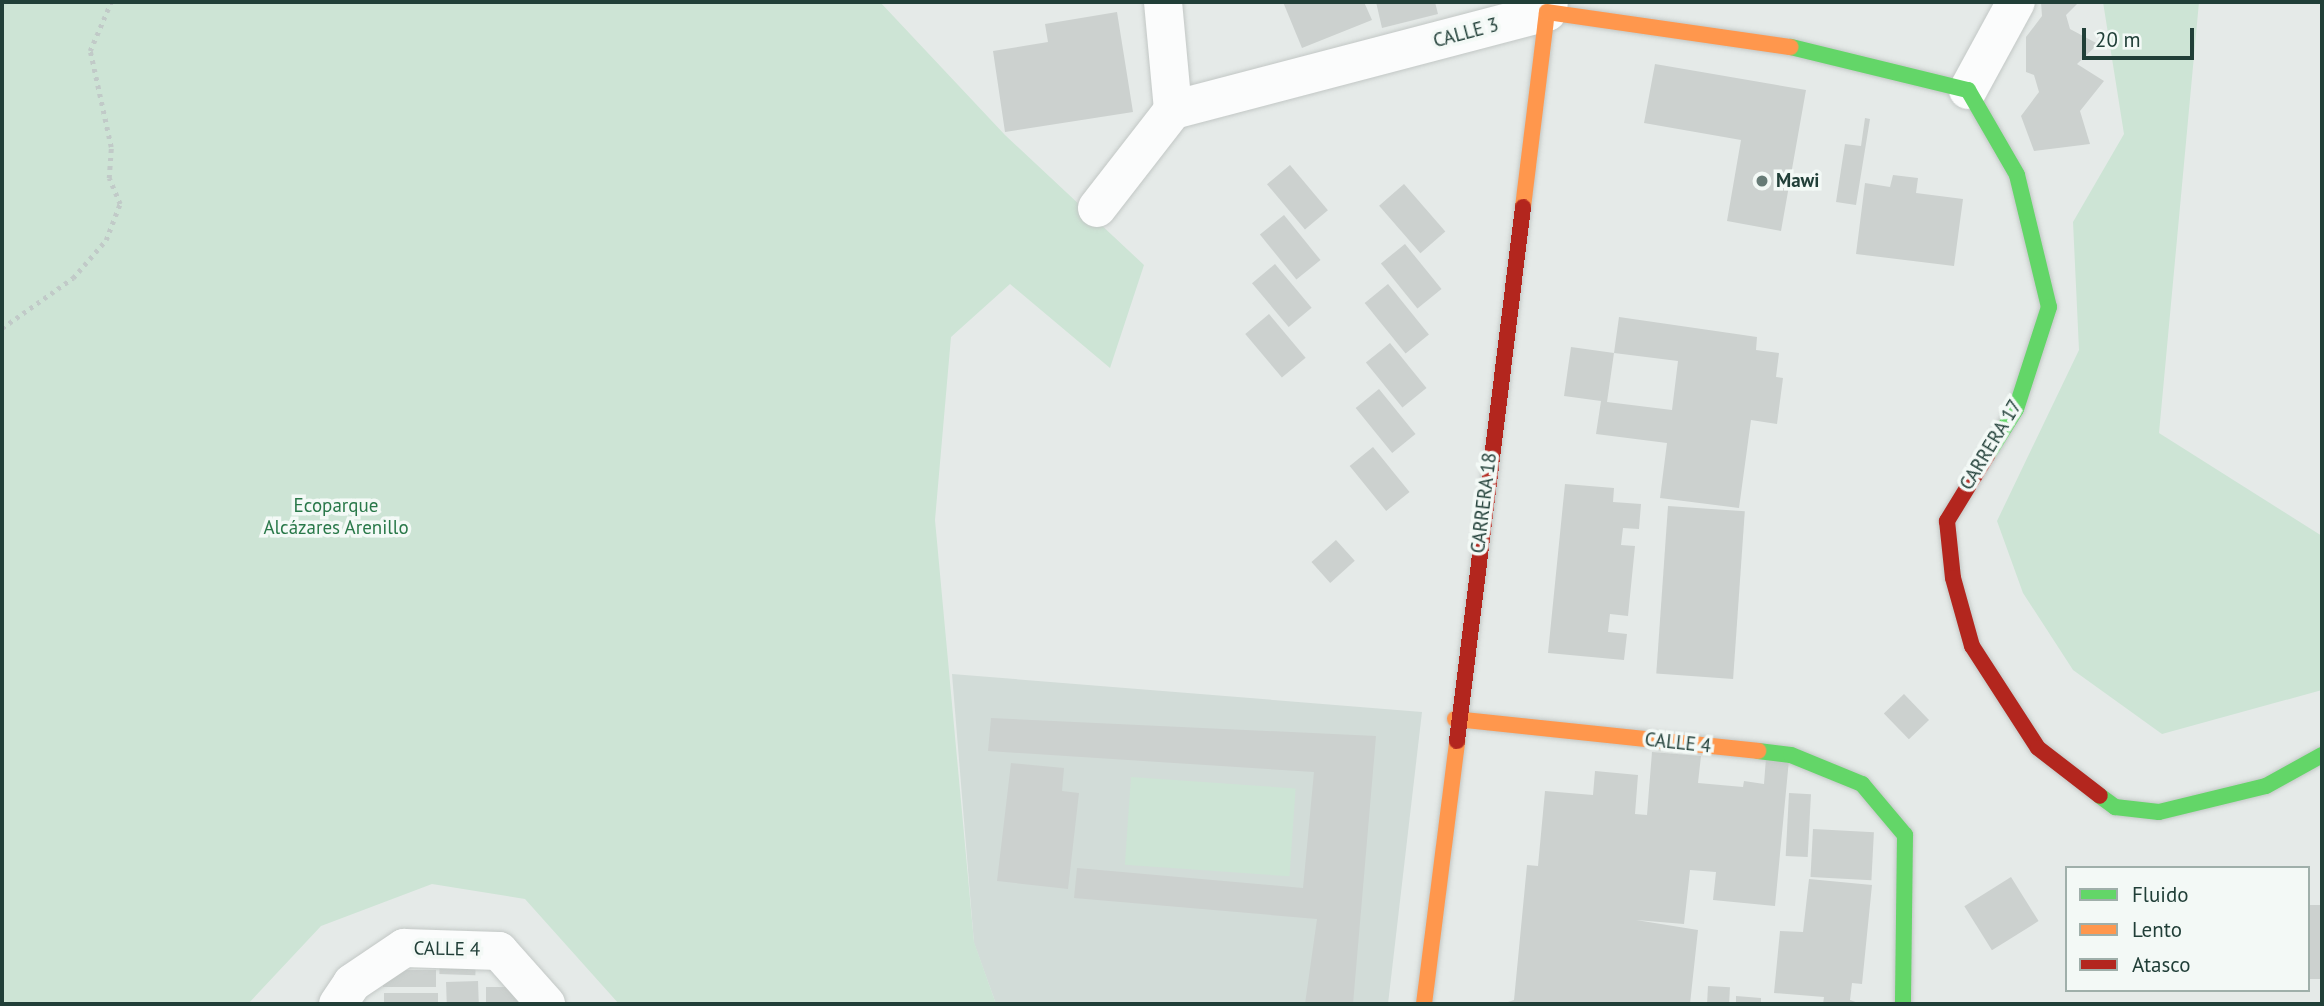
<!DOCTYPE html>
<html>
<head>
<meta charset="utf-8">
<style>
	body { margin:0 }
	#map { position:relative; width:2324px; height:1006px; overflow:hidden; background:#e5eae8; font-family:"PT Sans",sans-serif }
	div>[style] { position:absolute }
	.built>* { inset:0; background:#d2dcd8 }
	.green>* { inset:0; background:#cde4d5; transform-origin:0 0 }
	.building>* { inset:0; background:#ccd1cf; transform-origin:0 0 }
	.path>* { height:4.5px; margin-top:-2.25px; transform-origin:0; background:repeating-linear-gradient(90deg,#c1cac8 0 3.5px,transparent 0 8.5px) }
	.roads { filter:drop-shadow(0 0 2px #c2c7c5) drop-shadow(0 0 2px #c2c7c5) }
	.street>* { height:38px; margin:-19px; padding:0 19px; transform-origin:19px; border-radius:19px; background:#fbfcfc }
	.fast>* { height:16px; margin:-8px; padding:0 8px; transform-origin:8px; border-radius:8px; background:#63d668 }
	.slow>* { height:16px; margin:-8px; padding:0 8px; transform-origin:8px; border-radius:8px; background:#ff974d }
	.jam>* { height:16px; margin:-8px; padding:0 8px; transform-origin:8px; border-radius:8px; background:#b3261e }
	.dots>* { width:19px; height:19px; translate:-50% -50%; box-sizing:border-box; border:4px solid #f3f9f6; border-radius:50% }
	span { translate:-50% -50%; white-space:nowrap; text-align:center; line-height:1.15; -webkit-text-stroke:7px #f3f9f6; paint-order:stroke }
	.street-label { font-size:19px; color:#213f38 }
	.poi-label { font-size:19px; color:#213f38; font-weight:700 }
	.left { translate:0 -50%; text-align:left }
	.park-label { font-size:19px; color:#297849 }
	.frame { position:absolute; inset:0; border:4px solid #213f38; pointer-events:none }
	.legend { position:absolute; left:2065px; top:866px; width:245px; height:126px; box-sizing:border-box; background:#f3f9f6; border:2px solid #9fafaa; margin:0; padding:9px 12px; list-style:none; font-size:21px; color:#213f38 }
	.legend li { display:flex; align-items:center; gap:14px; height:35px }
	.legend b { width:35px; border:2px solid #9fafaa }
	.scale { position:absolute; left:2082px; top:28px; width:112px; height:32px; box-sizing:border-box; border:4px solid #213f38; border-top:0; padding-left:9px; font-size:21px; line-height:24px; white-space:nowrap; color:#213f38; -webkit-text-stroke:5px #f3f9f6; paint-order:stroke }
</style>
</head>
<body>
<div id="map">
	<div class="built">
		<i style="clip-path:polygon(952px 674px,1422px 712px,1388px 1004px,996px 1004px,974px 943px)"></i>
	</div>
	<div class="green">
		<i style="clip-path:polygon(2px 2px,880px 2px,1005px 135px,1144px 265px,1110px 368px,1010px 284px,951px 337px,935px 520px,974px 942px,996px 1004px,619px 1004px,525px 899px,432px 884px,321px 926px,248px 1004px,2px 1004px)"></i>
		<i style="clip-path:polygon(2103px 2px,2199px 2px,2159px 433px,2322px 536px,2322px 690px,2162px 734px,2073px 670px,2023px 593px,1997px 521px,2079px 350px,2073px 222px,2124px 134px)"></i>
		<i style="left:1131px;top:777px;width:165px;height:88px;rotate:4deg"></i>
	</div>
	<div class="building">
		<i style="clip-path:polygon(1283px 2px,1364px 2px,1372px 20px,1302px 48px)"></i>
		<i style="clip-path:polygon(1376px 2px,1435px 2px,1438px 14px,1382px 28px)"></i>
		<i style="clip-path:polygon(2041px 2px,2079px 2px,2066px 15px,2070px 29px,2098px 44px,2077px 64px,2104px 81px,2080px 111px,2090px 144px,2034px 151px,2021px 116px,2039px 92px,2034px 75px,2026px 72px,2026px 37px,2042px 16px)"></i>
		<i style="clip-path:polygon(1117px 12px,1133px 112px,1005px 132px,993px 51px,1048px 42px,1045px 24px)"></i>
		<i style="clip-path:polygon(1655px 64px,1806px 90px,1781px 231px,1727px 221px,1741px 140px,1644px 123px)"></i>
		<i style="clip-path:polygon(1865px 118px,1870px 119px,1856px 205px,1836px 202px,1845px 144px,1861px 146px)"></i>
		<i style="left:1290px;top:165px;width:59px;height:30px;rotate:50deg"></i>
		<i style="clip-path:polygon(1893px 175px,1918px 178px,1916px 193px,1963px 199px,1954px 266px,1856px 254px,1865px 183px,1890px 187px)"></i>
		<i style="left:1404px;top:184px;width:63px;height:33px;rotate:49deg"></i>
		<i style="left:1284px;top:215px;width:58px;height:31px;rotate:51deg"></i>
		<i style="left:1405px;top:244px;width:58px;height:31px;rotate:51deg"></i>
		<i style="left:1275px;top:264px;width:57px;height:30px;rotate:50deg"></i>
		<i style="left:1388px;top:284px;width:65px;height:30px;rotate:51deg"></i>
		<i style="left:1269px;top:314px;width:57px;height:31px;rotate:50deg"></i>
		<i style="clip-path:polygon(1619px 317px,1757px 337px,1756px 350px,1779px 353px,1776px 377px,1783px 378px,1777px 424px,1751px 420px,1739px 508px,1660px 498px,1667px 443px,1596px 434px,1601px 401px,1564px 396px,1571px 347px,1614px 353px,1607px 402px,1672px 410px,1678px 361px,1614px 353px)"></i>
		<i style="left:1390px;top:343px;width:58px;height:31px;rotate:51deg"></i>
		<i style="left:1379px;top:389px;width:58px;height:30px;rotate:51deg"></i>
		<i style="left:1373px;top:447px;width:58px;height:30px;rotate:51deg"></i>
		<i style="clip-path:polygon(1565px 484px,1614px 488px,1613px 502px,1641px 504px,1639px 529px,1623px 528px,1621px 545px,1635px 546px,1628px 616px,1610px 614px,1608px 632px,1627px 634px,1624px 660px,1548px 653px)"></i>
		<i style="left:1668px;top:506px;width:77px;height:168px;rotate:4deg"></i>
		<i style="left:1336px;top:540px;width:28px;height:33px;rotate:48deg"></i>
		<i style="left:1904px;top:694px;width:36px;height:28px;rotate:46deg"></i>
		<i style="clip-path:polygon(991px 718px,1376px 736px,1353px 1004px,1305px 1004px,1317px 919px,1074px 898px,1077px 868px,1303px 888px,1314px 772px,988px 751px)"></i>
		<i style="clip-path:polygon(1652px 752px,1701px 756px,1698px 783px,1743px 787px,1744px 781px,1764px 784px,1766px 758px,1789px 760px,1775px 906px,1713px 900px,1716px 872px,1690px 870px,1684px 924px,1636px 920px,1698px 930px,1690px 1004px,1502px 1004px,1514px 1000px,1527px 865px,1538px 866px,1545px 791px,1593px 795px,1595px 771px,1638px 775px,1635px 814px,1647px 815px)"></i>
		<i style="clip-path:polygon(1011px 763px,1064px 768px,1062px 791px,1079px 793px,1068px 889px,997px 881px)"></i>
		<i style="left:1789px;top:793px;width:22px;height:63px;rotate:3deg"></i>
		<i style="left:1813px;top:829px;width:61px;height:48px;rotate:3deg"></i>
		<i style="left:2011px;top:877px;width:52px;height:55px;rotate:58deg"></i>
		<i style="clip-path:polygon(1809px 879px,1872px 885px,1862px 984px,1852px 983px,1850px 1000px,1861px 1004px,1823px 1004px,1824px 997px,1774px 993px,1780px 931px,1803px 932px)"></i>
		<i style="left:2322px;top:905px;width:74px;height:14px;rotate:90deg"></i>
		<i style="left:440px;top:956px;width:36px;height:18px;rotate:2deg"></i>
		<i style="left:383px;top:970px;width:53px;height:17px"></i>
		<i style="left:478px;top:981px;width:23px;height:32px;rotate:88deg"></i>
		<i style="left:1708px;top:986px;width:22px;height:18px;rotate:3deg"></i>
		<i style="left:486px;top:987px;width:45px;height:17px"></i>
		<i style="left:384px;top:993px;width:54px;height:11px"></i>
		<i style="clip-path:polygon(1736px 996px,1761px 998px,1761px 1004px,1736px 1004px)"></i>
	</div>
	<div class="path">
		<i style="left:2px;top:328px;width:87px;rotate:-35.2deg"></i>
		<i style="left:73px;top:278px;width:50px;rotate:-49deg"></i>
		<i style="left:106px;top:240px;width:39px;rotate:-69deg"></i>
		<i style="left:120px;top:204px;width:28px;rotate:-113deg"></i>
		<i style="left:109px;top:178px;width:31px;rotate:-86deg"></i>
		<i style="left:111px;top:147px;width:98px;rotate:-102.3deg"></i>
		<i style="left:90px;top:51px;width:53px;rotate:-66.8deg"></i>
	</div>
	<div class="roads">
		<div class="street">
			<i style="left:1163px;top:2px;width:108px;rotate:84.7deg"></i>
			<i style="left:1968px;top:90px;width:100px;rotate:-61.4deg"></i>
			<i style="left:1097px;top:208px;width:124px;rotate:-52.2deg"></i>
			<i style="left:1173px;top:110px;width:387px;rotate:-14.7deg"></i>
			<i style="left:1547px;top:12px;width:10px;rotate:-79deg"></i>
			<i style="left:338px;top:1004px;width:25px;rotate:-56deg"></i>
			<i style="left:352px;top:983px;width:63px;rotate:-33.9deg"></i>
			<i style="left:404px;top:948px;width:95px;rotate:1.8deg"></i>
			<i style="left:499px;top:951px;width:71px;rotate:48.4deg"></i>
		</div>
		<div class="fast">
			<i style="left:1791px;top:47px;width:182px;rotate:13.7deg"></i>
			<i style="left:1968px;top:90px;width:98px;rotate:60deg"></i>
			<i style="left:2017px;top:175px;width:136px;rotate:76.4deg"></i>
			<i style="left:2049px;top:307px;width:107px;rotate:107.9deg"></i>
			<i style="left:2016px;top:409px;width:53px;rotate:121.9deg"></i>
			<i style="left:1758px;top:751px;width:33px;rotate:7deg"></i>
			<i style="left:1791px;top:755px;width:77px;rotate:22.2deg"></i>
			<i style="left:1862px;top:784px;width:67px;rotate:49.9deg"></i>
			<i style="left:1905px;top:835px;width:169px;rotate:90.7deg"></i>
			<i style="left:2100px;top:796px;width:19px;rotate:36deg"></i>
			<i style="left:2115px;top:807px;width:44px;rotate:6.5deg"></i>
			<i style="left:2159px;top:812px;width:110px;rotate:-13.7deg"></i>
			<i style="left:2266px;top:786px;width:64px;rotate:-29deg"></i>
		</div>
		<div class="slow">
			<i style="left:1523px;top:207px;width:196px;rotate:-83deg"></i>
			<i style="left:1547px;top:12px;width:246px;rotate:8.2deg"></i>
			<i style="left:1455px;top:719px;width:305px;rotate:6deg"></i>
			<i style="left:1424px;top:1004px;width:265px;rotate:-82.8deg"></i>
		</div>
		<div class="jam">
			<i style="left:1988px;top:454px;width:79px;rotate:121.5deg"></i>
			<i style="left:1947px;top:521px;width:57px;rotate:84deg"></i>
			<i style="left:1953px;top:578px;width:71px;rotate:74.4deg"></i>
			<i style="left:1972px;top:646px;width:121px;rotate:57.1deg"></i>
			<i style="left:2038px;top:748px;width:78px;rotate:37.7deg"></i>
			<i style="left:1457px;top:741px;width:538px;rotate:-82.95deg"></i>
		</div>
	</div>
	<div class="dots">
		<i style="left:1762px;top:181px;background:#667b76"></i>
	</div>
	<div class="street-label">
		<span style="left:1466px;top:33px;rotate:-15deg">CALLE 3</span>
		<span style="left:1991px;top:445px;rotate:-59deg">CARRERA 17</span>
		<span style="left:1484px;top:503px;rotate:-83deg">CARRERA 18</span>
		<span style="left:1678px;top:743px;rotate:6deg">CALLE 4</span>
		<span style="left:447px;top:949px;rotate:1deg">CALLE 4</span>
	</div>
	<div class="poi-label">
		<span class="left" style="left:1776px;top:181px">Mawi</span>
	</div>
	<div class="park-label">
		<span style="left:336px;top:517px">Ecoparque<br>Alcázares Arenillo</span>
	</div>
	<div class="frame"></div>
	<ul class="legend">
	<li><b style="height:9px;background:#63d668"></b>Fluido</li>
	<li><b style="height:9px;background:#ff974d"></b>Lento</li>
	<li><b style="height:9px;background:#b3261e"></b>Atasco</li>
	</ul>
	<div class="scale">20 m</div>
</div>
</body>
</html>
